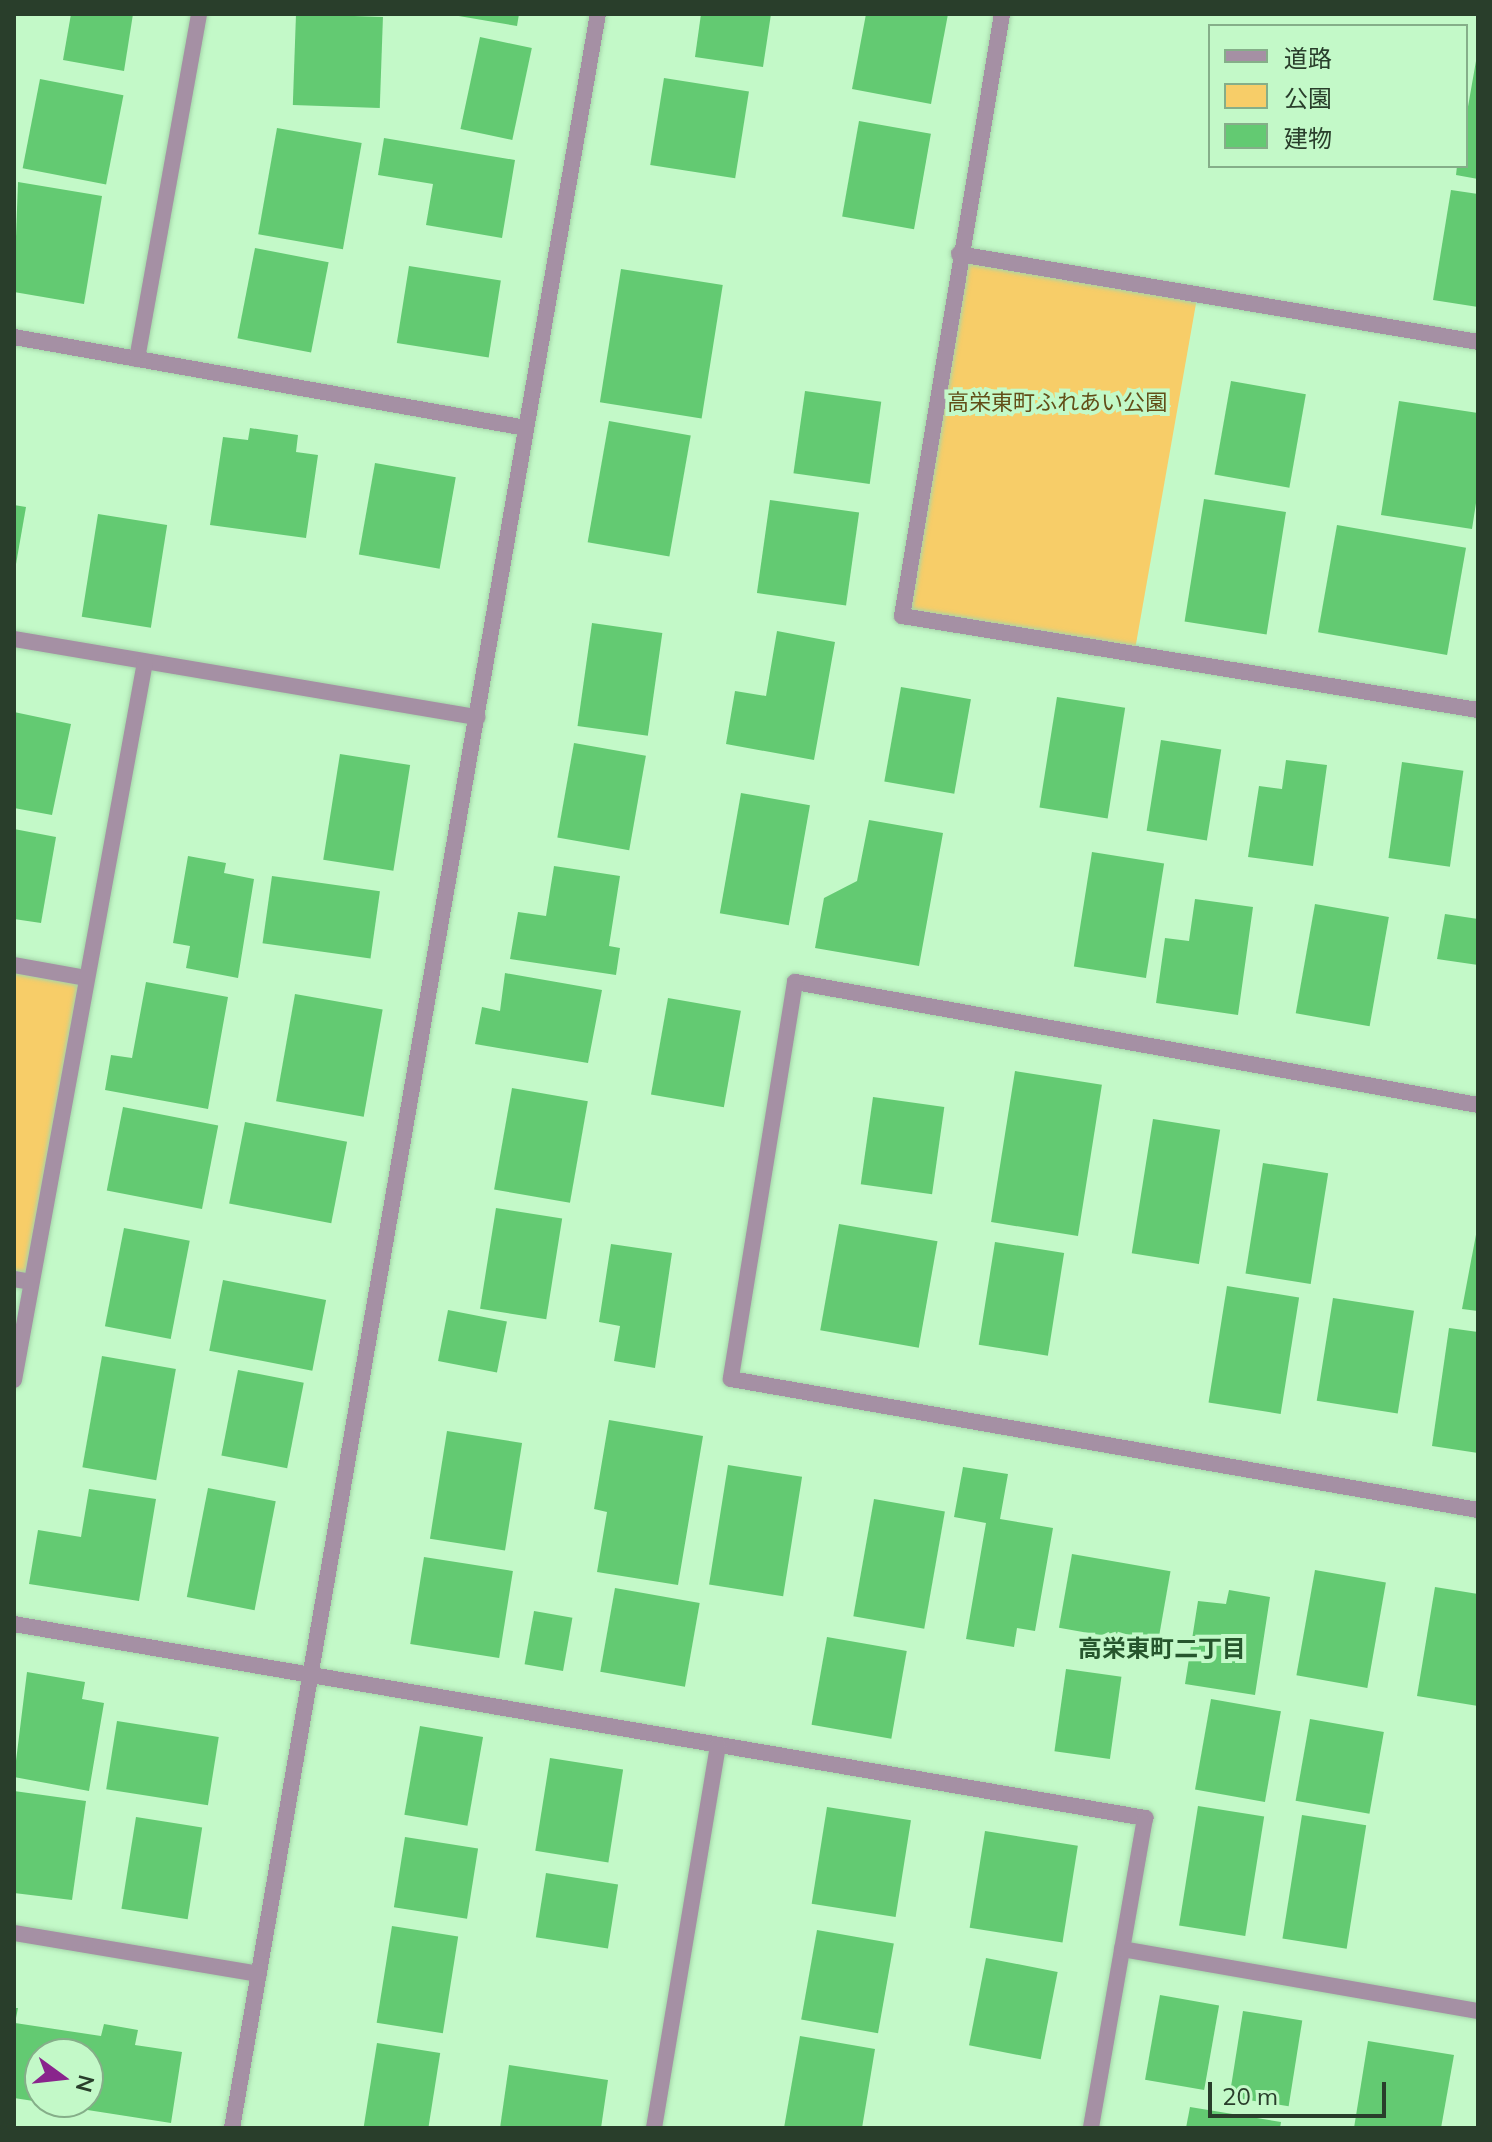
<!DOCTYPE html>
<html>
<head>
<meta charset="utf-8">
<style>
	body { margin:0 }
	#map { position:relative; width:1492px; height:2142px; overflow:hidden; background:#c3f9c8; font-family:Mulish,"Noto Sans JP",sans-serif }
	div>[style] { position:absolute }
	.green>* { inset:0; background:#f7cd68; transform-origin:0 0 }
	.building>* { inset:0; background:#63ca72; transform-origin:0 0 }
	.roads { filter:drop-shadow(0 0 2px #a4d4a9) drop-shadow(0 0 2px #a4d4a9) }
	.street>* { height:16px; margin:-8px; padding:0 8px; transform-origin:8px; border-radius:8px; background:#a590a4 }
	span { translate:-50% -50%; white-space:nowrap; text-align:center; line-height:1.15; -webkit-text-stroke:8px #c3f9c8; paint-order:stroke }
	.park-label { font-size:22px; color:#624e18 }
	.neighbourhood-label { font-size:24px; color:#26562d; font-weight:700 }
	.frame { position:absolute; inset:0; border:16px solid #293e2b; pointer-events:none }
	.legend { position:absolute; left:1208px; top:24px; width:260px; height:144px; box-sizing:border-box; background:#c3f9c8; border:2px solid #85ae89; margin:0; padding:10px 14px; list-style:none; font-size:24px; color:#293e2b }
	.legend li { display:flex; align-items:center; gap:16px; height:40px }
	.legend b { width:40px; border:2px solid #85ae89 }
	.north { position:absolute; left:24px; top:2038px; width:80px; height:80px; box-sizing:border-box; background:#c3f9c8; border:2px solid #85ae89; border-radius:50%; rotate:105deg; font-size:22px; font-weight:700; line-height:32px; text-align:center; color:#293e2b }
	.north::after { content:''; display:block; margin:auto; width:28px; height:36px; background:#89258c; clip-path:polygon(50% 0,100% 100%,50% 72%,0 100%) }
	.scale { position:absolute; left:1208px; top:2082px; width:178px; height:36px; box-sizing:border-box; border:4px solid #293e2b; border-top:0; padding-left:10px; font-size:24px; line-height:28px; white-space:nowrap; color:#293e2b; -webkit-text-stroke:6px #c3f9c8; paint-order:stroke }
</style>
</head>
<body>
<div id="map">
	<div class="green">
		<i style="left:959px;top:254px;width:242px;height:366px;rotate:10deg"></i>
		<i style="clip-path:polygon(14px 965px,86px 978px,31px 1282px,14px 1279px)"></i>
	</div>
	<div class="building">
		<i style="clip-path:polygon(71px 14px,133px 14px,124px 71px,63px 60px)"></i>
		<i style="left:296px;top:14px;width:87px;height:91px;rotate:2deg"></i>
		<i style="clip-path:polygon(447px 14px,519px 14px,517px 26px)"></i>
		<i style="clip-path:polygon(701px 14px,771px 14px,763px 67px,695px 57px)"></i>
		<i style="clip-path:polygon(866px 14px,948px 14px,931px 104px,852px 89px)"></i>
		<i style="left:480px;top:37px;width:53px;height:94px;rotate:12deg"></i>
		<i style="clip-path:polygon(1476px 61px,1478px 61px,1478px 179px,1456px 175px,1457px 166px,1466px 166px,1466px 118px)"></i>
		<i style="left:664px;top:78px;width:86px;height:88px;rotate:9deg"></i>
		<i style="left:40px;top:79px;width:85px;height:91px;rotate:11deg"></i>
		<i style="left:859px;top:121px;width:73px;height:97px;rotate:10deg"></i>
		<i style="left:277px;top:128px;width:86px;height:108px;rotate:10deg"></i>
		<i style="clip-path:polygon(384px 138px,515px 160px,502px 238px,426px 225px,433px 184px,378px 175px)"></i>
		<i style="clip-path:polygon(18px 182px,102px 196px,84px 304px,14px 292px)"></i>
		<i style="clip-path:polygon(1451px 190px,1478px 194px,1478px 307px,1433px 300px)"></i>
		<i style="left:255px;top:248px;width:75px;height:92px;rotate:11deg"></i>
		<i style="left:409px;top:266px;width:93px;height:78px;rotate:9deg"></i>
		<i style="left:621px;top:269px;width:103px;height:135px;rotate:9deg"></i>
		<i style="left:1231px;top:381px;width:76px;height:95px;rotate:10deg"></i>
		<i style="left:805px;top:391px;width:77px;height:83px;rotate:8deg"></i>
		<i style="clip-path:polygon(1399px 401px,1478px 413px,1478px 490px,1472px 529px,1381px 515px)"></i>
		<i style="left:609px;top:421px;width:83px;height:123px;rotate:10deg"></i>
		<i style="clip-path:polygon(250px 428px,298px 435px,296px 452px,318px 455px,306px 538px,210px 525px,223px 437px,248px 440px)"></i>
		<i style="left:375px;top:463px;width:82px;height:93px;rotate:10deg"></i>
		<i style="left:1204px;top:499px;width:83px;height:124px;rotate:9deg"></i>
		<i style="left:770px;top:500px;width:90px;height:94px;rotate:8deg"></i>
		<i style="clip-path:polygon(14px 505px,26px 507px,16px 564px,14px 564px)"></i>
		<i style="left:98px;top:514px;width:70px;height:104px;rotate:9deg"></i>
		<i style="left:1337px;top:525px;width:131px;height:109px;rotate:10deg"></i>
		<i style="left:592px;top:623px;width:71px;height:104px;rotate:8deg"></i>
		<i style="clip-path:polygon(777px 631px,835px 642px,814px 760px,726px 744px,735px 691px,766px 696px)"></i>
		<i style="left:901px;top:687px;width:71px;height:96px;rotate:10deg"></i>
		<i style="left:1057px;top:697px;width:69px;height:112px;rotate:9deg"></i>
		<i style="clip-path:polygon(14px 712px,71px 724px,52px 815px,14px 808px)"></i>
		<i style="left:1161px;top:740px;width:61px;height:92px;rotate:9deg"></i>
		<i style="left:574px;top:743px;width:73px;height:96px;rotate:10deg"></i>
		<i style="left:340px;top:754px;width:71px;height:107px;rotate:9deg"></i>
		<i style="clip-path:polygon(1286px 760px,1327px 765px,1313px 866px,1248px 857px,1259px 786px,1282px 789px)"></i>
		<i style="left:1402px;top:762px;width:62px;height:97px;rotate:8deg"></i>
		<i style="left:741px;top:793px;width:70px;height:122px;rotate:10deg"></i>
		<i style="clip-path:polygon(869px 820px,943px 833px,919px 966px,815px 948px,824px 898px,857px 881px)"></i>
		<i style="clip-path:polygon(14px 829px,56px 837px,41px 923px,14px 919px)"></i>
		<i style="left:1092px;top:852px;width:73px;height:116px;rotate:9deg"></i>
		<i style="clip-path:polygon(188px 856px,226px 863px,224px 873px,254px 879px,238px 978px,186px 968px,190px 946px,173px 943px)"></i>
		<i style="clip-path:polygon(554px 866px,620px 876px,609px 946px,620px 948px,616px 975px,510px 959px,518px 912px,546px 916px)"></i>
		<i style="left:272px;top:876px;width:109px;height:68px;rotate:8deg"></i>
		<i style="clip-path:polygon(1195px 899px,1253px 907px,1238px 1015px,1156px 1003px,1165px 938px,1189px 941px)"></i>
		<i style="left:1315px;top:904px;width:75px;height:111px;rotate:10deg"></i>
		<i style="clip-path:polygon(1445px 914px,1478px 919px,1478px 965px,1437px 959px)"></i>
		<i style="clip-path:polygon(505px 973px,602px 990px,588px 1063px,475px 1044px,482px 1007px,500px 1011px)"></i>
		<i style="clip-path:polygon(146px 982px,228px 997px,208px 1109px,105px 1090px,111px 1055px,132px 1058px)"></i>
		<i style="left:295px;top:994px;width:89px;height:109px;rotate:10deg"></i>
		<i style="left:668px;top:998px;width:74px;height:98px;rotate:10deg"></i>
		<i style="left:1015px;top:1071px;width:88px;height:153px;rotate:9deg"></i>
		<i style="left:512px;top:1088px;width:77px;height:103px;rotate:10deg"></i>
		<i style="left:873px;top:1097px;width:72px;height:88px;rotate:8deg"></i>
		<i style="left:123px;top:1107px;width:97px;height:85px;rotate:11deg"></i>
		<i style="left:1153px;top:1119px;width:68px;height:136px;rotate:9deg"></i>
		<i style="left:245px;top:1122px;width:104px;height:83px;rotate:11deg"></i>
		<i style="left:1263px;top:1163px;width:66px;height:112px;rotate:9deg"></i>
		<i style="left:496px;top:1208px;width:67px;height:102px;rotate:9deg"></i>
		<i style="left:839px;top:1224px;width:100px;height:108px;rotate:10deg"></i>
		<i style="clip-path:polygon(1478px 1224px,1478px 1311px,1462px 1309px)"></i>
		<i style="left:124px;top:1228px;width:67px;height:100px;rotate:11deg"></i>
		<i style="left:995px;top:1242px;width:70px;height:104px;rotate:9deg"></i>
		<i style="clip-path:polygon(611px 1244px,672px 1253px,655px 1368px,614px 1361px,620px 1326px,599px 1322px)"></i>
		<i style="left:223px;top:1280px;width:105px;height:72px;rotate:11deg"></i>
		<i style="left:1227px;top:1286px;width:73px;height:118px;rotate:9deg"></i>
		<i style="left:1333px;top:1298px;width:82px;height:104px;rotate:9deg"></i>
		<i style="left:448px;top:1310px;width:60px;height:52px;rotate:11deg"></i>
		<i style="clip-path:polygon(1449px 1328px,1478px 1332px,1478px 1453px,1432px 1446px)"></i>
		<i style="left:102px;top:1356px;width:75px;height:113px;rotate:10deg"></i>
		<i style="left:238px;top:1370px;width:67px;height:87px;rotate:11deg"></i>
		<i style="clip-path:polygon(609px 1420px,703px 1436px,678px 1585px,597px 1572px,607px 1512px,594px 1509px)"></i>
		<i style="left:447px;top:1431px;width:76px;height:109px;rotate:9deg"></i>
		<i style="left:728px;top:1465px;width:75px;height:121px;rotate:9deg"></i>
		<i style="clip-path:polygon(963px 1467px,1008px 1474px,1000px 1519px,1053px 1528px,1035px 1631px,1017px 1628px,1014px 1647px,966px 1639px,986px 1523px,954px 1517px)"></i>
		<i style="left:208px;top:1488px;width:69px;height:111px;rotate:11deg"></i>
		<i style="clip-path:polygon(89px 1489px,156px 1499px,139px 1601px,29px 1584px,38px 1530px,81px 1537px)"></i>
		<i style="left:874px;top:1499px;width:72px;height:119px;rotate:10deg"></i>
		<i style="left:1072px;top:1554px;width:100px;height:75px;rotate:10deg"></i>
		<i style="left:424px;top:1557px;width:90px;height:88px;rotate:9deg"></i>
		<i style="left:1315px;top:1570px;width:72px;height:107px;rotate:10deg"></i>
		<i style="clip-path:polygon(1435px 1587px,1478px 1594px,1478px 1706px,1417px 1696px)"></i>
		<i style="left:615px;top:1588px;width:86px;height:85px;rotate:10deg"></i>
		<i style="clip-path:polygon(1229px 1590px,1270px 1597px,1255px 1695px,1185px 1684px,1198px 1601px,1226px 1604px)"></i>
		<i style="left:534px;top:1611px;width:39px;height:54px;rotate:10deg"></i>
		<i style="left:827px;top:1637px;width:81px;height:89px;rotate:10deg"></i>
		<i style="left:1066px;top:1669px;width:56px;height:83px;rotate:8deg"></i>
		<i style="clip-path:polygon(27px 1672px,85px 1682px,82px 1699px,104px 1703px,89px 1791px,14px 1777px)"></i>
		<i style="left:1211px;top:1699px;width:71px;height:92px;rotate:10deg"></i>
		<i style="left:1310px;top:1719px;width:75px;height:83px;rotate:10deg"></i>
		<i style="left:117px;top:1721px;width:103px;height:69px;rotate:9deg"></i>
		<i style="left:420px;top:1726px;width:64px;height:90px;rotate:10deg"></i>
		<i style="left:550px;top:1758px;width:74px;height:94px;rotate:9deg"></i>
		<i style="clip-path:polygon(14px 1791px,86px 1801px,72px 1900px,14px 1893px)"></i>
		<i style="left:1198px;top:1806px;width:67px;height:121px;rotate:9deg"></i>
		<i style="left:827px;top:1807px;width:85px;height:98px;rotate:9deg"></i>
		<i style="left:1302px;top:1815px;width:65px;height:125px;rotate:9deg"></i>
		<i style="left:136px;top:1817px;width:67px;height:93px;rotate:9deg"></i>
		<i style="left:985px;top:1831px;width:94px;height:98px;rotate:9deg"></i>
		<i style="left:405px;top:1837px;width:74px;height:71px;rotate:9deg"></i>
		<i style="left:546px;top:1873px;width:73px;height:65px;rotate:9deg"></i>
		<i style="left:392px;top:1926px;width:67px;height:98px;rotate:9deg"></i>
		<i style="left:817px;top:1930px;width:78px;height:91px;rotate:10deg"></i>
		<i style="left:986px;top:1958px;width:73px;height:89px;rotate:11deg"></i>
		<i style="left:1160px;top:1995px;width:60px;height:86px;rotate:10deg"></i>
		<i style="clip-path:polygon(14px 2008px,18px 2008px,15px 2023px,101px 2036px,104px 2024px,138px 2030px,135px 2045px,182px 2052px,171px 2123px,49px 2104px,88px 2102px,88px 2054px,40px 2054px,40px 2102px,14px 2098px)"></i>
		<i style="left:1243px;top:2011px;width:60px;height:87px;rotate:9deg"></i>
		<i style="clip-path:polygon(800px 2036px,875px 2049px,862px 2128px,784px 2128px)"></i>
		<i style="clip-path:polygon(1368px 2041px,1454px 2055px,1441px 2128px,1354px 2128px)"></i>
		<i style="left:377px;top:2043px;width:64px;height:86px;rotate:9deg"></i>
		<i style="clip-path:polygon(509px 2065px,608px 2080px,601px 2128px,500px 2128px)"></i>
		<i style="clip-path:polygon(1190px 2107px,1281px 2122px,1280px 2128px,1186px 2128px)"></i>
	</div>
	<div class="roads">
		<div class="street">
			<i style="left:1002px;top:14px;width:610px;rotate:99.43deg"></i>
			<i style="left:902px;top:616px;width:584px;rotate:9.27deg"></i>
			<i style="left:959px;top:254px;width:526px;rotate:9.62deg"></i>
			<i style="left:14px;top:337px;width:520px;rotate:10.08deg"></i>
			<i style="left:137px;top:359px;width:351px;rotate:-79.8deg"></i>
			<i style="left:14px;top:639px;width:470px;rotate:9.6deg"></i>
			<i style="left:14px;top:965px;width:73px;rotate:10.2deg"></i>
			<i style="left:1478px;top:1105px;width:694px;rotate:-169.79deg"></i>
			<i style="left:795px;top:982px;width:402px;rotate:99.2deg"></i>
			<i style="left:731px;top:1379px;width:758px;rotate:9.95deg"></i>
			<i style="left:14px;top:1279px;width:17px;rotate:10deg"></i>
			<i style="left:14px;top:1380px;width:730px;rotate:-79.66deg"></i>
			<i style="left:14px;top:1624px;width:1148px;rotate:9.73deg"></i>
			<i style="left:1145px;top:1818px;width:315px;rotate:99.9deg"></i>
			<i style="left:14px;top:1933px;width:248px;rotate:9.5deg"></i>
			<i style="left:1122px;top:1949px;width:361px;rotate:9.9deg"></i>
			<i style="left:232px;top:2128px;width:2145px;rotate:-80.18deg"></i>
			<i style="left:654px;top:2128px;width:388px;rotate:-80.5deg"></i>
		</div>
	</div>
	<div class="park-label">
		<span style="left:1057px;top:403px">高栄東町ふれあい公園</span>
	</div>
	<div class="neighbourhood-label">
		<span style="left:1162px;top:1649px">高栄東町二丁目</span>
	</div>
	<div class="frame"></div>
	<ul class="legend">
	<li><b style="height:10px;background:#a590a4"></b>道路</li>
	<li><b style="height:22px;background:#f7cd68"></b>公園</li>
	<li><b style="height:22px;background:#63ca72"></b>建物</li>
	</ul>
	<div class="north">N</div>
	<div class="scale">20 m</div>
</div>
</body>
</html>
